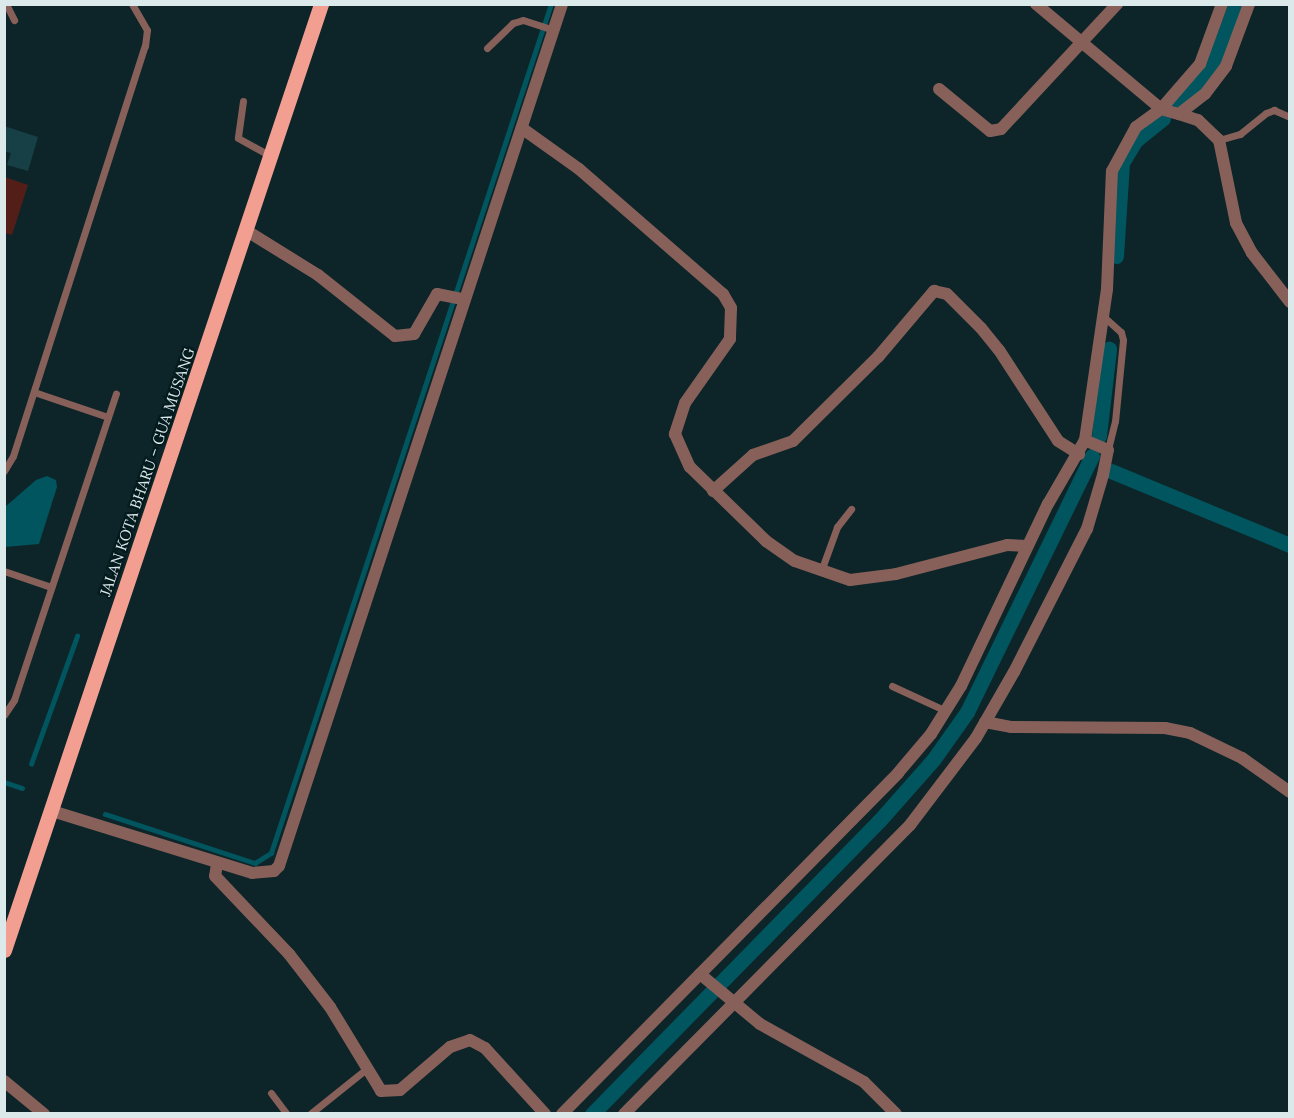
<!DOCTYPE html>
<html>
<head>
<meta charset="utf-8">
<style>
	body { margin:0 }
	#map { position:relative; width:1294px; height:1118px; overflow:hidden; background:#0d2528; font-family:Lora,serif }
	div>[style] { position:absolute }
	.green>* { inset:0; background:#541e18 }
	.water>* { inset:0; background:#00555e }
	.stream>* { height:4.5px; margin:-2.25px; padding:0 2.25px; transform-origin:2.25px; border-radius:2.25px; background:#00555e }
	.canal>* { height:15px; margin:-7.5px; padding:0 7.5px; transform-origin:7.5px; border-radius:7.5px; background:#00555e }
	.building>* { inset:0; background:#164046 }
	.lane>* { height:7px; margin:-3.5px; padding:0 3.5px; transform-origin:3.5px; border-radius:3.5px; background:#88605a }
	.street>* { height:12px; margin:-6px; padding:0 6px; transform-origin:6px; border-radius:6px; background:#88605a }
	.primary>* { height:15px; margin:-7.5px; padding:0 7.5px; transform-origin:7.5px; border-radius:7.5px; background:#f29f92 }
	span { translate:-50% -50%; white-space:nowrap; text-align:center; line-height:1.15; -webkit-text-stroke:4.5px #041b1e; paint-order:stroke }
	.street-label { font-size:15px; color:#dce9eb }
	.frame { position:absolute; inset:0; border:6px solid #dce9eb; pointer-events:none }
</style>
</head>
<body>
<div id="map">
	<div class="green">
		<i style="clip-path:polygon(5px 177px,28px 185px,12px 235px,5px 233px)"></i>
	</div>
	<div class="water">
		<i style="clip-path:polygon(47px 476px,56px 480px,57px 487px,39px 544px,5px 547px,5px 507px,36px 480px)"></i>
	</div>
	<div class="stream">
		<i style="left:31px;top:764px;width:136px;rotate:-70.2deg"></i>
		<i style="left:4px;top:782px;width:19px;rotate:18deg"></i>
		<i style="left:105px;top:814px;width:158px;rotate:18.1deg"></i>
		<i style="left:255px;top:863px;width:19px;rotate:-32deg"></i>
		<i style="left:271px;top:853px;width:894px;rotate:-71.75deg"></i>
	</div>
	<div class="canal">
		<i style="left:1177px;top:107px;width:51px;rotate:-48.2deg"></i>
		<i style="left:1211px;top:69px;width:70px;rotate:-69deg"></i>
		<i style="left:1116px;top:256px;width:93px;rotate:-86.3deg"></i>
		<i style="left:1122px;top:163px;width:26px;rotate:-59deg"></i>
		<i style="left:1135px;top:141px;width:36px;rotate:-39deg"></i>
		<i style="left:1099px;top:436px;width:88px;rotate:-83.4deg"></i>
		<i style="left:1111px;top:471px;width:194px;rotate:22.5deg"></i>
		<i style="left:592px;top:1114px;width:410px;rotate:-45.6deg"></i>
		<i style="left:879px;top:821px;width:81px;rotate:-48.5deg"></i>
		<i style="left:933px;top:760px;width:59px;rotate:-54.7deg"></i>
		<i style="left:967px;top:712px;width:285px;rotate:-64deg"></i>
	</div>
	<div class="building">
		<i style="clip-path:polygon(4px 126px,38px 137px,28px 171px,7px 165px,11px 153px,4px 151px)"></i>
	</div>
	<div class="lane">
		<i style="left:6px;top:4px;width:18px;rotate:63deg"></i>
		<i style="left:487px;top:48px;width:36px;rotate:-44deg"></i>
		<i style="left:513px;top:23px;width:10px;rotate:-17deg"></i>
		<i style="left:523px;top:20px;width:32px;rotate:18deg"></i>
		<i style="left:243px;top:101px;width:37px;rotate:98deg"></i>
		<i style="left:238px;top:138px;width:38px;rotate:29deg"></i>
		<i style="left:1219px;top:140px;width:22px;rotate:-16deg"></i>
		<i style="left:1240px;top:134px;width:33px;rotate:-39deg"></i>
		<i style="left:1266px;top:113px;width:9px;rotate:-21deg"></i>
		<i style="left:1274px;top:110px;width:17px;rotate:24deg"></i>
		<i style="left:1103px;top:316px;width:24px;rotate:42deg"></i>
		<i style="left:1121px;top:332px;width:8px;rotate:76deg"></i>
		<i style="left:1123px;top:340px;width:81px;rotate:95.6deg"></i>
		<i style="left:1115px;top:421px;width:30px;rotate:104deg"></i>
		<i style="left:34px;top:392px;width:78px;rotate:18.7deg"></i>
		<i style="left:4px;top:471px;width:17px;rotate:-59deg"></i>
		<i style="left:13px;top:456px;width:431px;rotate:-72.2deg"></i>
		<i style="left:145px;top:46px;width:16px;rotate:-83deg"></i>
		<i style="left:147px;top:30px;width:30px;rotate:-120deg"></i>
		<i style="left:4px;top:571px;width:50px;rotate:18.8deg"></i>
		<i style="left:821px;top:571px;width:47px;rotate:-70deg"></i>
		<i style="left:837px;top:527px;width:23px;rotate:-52deg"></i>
		<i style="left:892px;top:686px;width:60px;rotate:24.8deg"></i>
		<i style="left:4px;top:715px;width:18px;rotate:-56deg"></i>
		<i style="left:14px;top:700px;width:323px;rotate:-71.6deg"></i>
		<i style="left:271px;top:1093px;width:26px;rotate:53deg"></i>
		<i style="left:310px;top:1114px;width:70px;rotate:-38.7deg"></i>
	</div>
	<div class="street">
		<i style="left:1036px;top:4px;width:163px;rotate:40deg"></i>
		<i style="left:1161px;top:109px;width:60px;rotate:-49.1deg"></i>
		<i style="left:1200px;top:64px;width:64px;rotate:-69.9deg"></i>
		<i style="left:939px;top:89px;width:66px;rotate:39.5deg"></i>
		<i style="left:990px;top:131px;width:11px;rotate:-10deg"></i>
		<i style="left:1001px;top:129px;width:171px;rotate:-47.1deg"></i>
		<i style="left:1179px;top:114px;width:20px;rotate:18deg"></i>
		<i style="left:1198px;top:120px;width:29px;rotate:44deg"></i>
		<i style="left:1219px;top:140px;width:85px;rotate:78.4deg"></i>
		<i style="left:1236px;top:223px;width:34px;rotate:62deg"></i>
		<i style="left:1252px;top:253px;width:62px;rotate:52.2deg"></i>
		<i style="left:523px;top:129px;width:69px;rotate:35.5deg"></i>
		<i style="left:579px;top:169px;width:191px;rotate:41deg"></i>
		<i style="left:723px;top:294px;width:16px;rotate:60deg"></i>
		<i style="left:731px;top:308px;width:31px;rotate:92deg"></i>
		<i style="left:730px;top:339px;width:78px;rotate:125.1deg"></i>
		<i style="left:685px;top:403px;width:33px;rotate:108deg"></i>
		<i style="left:675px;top:434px;width:36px;rotate:66deg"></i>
		<i style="left:690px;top:467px;width:106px;rotate:44.2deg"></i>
		<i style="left:766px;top:541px;width:35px;rotate:35deg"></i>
		<i style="left:795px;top:561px;width:58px;rotate:19.1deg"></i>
		<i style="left:850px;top:580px;width:46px;rotate:-7.4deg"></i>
		<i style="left:896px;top:574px;width:115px;rotate:-14.6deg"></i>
		<i style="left:1007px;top:545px;width:20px;rotate:3deg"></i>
		<i style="left:247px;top:231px;width:84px;rotate:31.8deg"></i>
		<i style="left:318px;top:275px;width:98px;rotate:38.4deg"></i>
		<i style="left:395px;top:336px;width:19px;rotate:-6deg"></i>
		<i style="left:414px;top:334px;width:46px;rotate:-60.1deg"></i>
		<i style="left:437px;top:294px;width:25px;rotate:11deg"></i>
		<i style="left:713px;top:491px;width:54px;rotate:-42deg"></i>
		<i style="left:753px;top:455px;width:42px;rotate:-19.3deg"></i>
		<i style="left:793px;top:441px;width:120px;rotate:-44.7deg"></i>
		<i style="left:878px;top:357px;width:87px;rotate:-49.7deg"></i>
		<i style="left:934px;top:291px;width:13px;rotate:13deg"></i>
		<i style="left:947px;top:294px;width:48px;rotate:45deg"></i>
		<i style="left:981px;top:328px;width:28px;rotate:51deg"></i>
		<i style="left:999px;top:350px;width:108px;rotate:57deg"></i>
		<i style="left:1058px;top:441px;width:25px;rotate:32deg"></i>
		<i style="left:985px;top:722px;width:26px;rotate:11deg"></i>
		<i style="left:1011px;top:727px;width:154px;rotate:0.4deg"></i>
		<i style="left:1165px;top:728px;width:25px;rotate:11deg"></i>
		<i style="left:1190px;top:733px;width:58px;rotate:25.7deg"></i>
		<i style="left:1242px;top:758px;width:59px;rotate:35.3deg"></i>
		<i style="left:52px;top:811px;width:209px;rotate:17.2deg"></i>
		<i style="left:252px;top:873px;width:22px;rotate:-5deg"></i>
		<i style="left:274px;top:871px;width:7px;rotate:-45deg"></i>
		<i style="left:279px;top:866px;width:907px;rotate:-71.82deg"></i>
		<i style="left:217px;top:864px;width:12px;rotate:99deg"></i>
		<i style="left:215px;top:876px;width:108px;rotate:46.5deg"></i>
		<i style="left:289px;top:954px;width:67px;rotate:52.3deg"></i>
		<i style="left:330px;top:1007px;width:98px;rotate:58.7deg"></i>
		<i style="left:381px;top:1091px;width:19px;rotate:-3deg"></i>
		<i style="left:400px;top:1090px;width:66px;rotate:-40.7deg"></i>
		<i style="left:450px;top:1047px;width:21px;rotate:-19deg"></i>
		<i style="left:470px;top:1040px;width:17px;rotate:28deg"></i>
		<i style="left:485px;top:1048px;width:89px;rotate:47.7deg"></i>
		<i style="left:700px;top:974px;width:78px;rotate:39.8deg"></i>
		<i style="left:760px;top:1024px;width:119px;rotate:29.1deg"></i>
		<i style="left:864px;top:1082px;width:45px;rotate:45deg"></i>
		<i style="left:4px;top:1081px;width:52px;rotate:39.5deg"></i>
		<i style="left:562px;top:1114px;width:479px;rotate:-45.4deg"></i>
		<i style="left:898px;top:773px;width:51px;rotate:-49.8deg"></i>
		<i style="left:931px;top:734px;width:57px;rotate:-58deg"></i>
		<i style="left:961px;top:686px;width:202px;rotate:-64.5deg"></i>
		<i style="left:1048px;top:504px;width:74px;rotate:-60deg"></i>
		<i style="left:624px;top:1114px;width:407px;rotate:-45.3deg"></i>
		<i style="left:910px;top:825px;width:109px;rotate:-52.8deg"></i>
		<i style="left:976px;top:738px;width:76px;rotate:-60.1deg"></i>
		<i style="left:1014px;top:672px;width:161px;rotate:-63deg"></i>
		<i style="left:1087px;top:529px;width:56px;rotate:-73.5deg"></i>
		<i style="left:1103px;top:475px;width:25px;rotate:-79deg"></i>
		<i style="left:1108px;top:450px;width:25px;rotate:-157deg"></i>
		<i style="left:1085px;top:440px;width:153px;rotate:-81.7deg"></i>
		<i style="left:1107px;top:289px;width:118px;rotate:-87.6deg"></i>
		<i style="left:1112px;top:171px;width:50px;rotate:-61.4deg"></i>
		<i style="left:1136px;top:127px;width:31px;rotate:-36deg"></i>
		<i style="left:1161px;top:109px;width:19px;rotate:16deg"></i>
		<i style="left:1179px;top:114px;width:33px;rotate:-38deg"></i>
		<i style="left:1205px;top:94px;width:35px;rotate:-53deg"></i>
		<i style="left:1226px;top:66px;width:66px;rotate:-69.6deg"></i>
	</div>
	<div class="primary">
		<i style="left:4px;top:950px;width:998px;rotate:-71.47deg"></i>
	</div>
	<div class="street-label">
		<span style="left:147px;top:472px;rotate:-71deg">JALAN KOTA BHARU – GUA MUSANG</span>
	</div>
	<div class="frame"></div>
</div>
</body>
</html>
